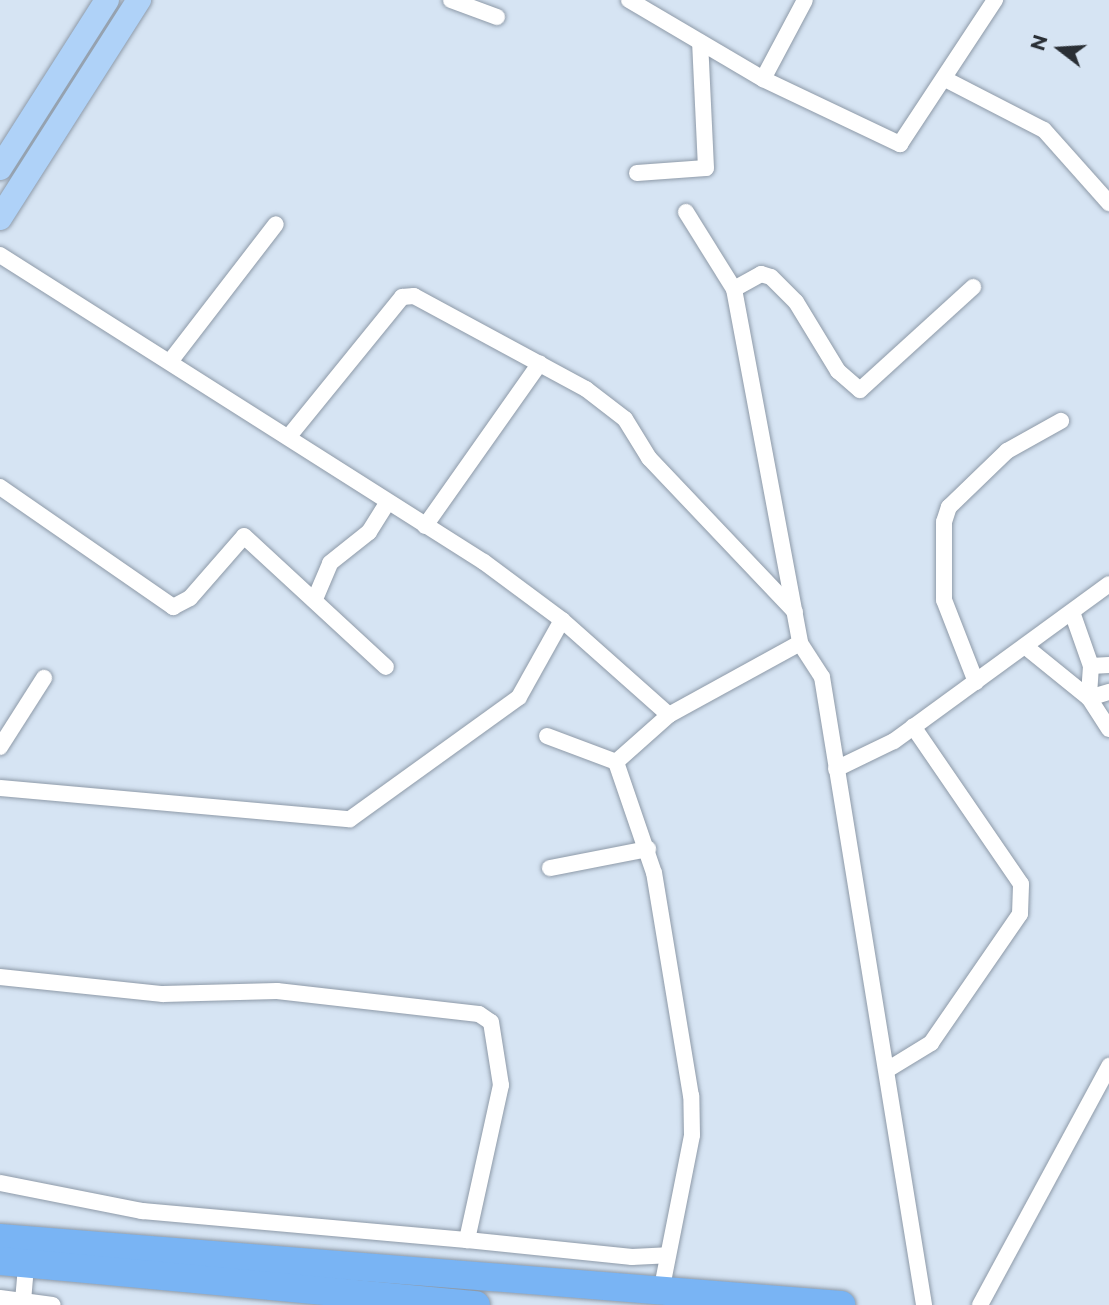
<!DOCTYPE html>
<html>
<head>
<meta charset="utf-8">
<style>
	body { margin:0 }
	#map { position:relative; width:1109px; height:1305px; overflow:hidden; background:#d6e4f3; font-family:Montserrat,sans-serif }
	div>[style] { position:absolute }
	.roads { filter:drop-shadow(0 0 2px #8e9aa8) drop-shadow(0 0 2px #8e9aa8) }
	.street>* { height:16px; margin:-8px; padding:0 8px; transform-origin:8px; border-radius:8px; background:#fff }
	.primary>* { height:24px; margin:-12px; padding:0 12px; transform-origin:12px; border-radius:12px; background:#afd2f8 }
	.highway>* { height:28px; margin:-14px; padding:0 14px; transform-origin:14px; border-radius:14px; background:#79b4f4 }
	span { translate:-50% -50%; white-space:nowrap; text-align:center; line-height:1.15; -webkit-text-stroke:6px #d6e4f3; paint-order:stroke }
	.north { position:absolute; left:1025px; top:14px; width:70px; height:70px; -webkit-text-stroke:5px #d6e4f3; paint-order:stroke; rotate:287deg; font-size:19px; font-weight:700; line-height:28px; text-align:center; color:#2a2f35 }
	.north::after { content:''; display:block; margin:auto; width:24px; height:32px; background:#2a2f35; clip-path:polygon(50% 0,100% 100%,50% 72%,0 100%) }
</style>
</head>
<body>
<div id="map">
	<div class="roads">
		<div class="street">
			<i style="left:451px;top:0;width:49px;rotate:20.3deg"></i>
			<i style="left:629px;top:0;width:156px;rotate:30.5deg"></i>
			<i style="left:763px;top:79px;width:152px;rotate:25.4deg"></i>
			<i style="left:900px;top:144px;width:173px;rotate:-56.6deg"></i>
			<i style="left:763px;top:79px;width:89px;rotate:-62deg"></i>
			<i style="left:945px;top:79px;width:111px;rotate:27.3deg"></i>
			<i style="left:1044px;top:130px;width:98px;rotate:48.3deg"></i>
			<i style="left:637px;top:173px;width:69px;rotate:-4.1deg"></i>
			<i style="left:706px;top:168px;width:126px;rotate:-92.7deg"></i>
			<i style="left:686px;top:212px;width:91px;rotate:58.1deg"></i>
			<i style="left:734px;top:289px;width:360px;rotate:79.4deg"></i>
			<i style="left:800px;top:643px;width:40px;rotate:57.1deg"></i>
			<i style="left:822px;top:677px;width:636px;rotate:80.77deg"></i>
			<i style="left:0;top:255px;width:573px;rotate:32.39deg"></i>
			<i style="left:484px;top:562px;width:97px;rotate:36.6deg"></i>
			<i style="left:562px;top:620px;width:143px;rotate:41.6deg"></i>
			<i style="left:734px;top:289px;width:31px;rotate:-29deg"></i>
			<i style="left:761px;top:274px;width:10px;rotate:17deg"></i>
			<i style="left:771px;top:277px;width:35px;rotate:45deg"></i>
			<i style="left:796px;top:302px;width:81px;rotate:58.7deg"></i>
			<i style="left:838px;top:371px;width:29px;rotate:41deg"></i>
			<i style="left:860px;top:390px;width:153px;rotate:-42.3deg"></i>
			<i style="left:172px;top:359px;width:170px;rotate:-52.4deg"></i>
			<i style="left:290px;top:435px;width:178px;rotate:-50.9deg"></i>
			<i style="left:402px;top:297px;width:12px;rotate:-5deg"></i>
			<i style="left:414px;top:296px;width:196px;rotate:28.4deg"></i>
			<i style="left:586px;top:389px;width:49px;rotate:37.6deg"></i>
			<i style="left:625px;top:419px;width:46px;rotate:58.4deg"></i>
			<i style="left:649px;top:458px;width:212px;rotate:46.5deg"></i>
			<i style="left:0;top:487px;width:211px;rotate:34.7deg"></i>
			<i style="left:173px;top:607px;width:19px;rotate:-28deg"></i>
			<i style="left:190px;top:598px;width:82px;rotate:-48.9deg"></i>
			<i style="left:244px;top:536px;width:193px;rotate:42.7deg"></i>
			<i style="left:425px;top:526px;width:199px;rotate:-54.8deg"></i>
			<i style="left:315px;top:599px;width:39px;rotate:-67deg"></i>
			<i style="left:330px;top:563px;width:50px;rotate:-38.5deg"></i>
			<i style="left:369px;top:532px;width:34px;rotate:-58deg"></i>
			<i style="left:1072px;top:612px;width:57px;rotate:70.6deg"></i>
			<i style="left:1091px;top:666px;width:32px;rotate:94deg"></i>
			<i style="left:1089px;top:698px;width:21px;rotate:-17deg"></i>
			<i style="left:1026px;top:647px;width:81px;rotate:39deg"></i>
			<i style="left:1089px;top:698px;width:37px;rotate:57deg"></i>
			<i style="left:1091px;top:666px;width:18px;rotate:-3deg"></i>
			<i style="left:976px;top:682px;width:88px;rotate:-111.3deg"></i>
			<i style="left:944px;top:600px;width:78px;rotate:-90deg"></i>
			<i style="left:944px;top:522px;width:16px;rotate:-72deg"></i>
			<i style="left:949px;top:507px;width:81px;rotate:-44deg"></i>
			<i style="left:1007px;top:451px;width:62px;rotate:-29.1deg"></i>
			<i style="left:547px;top:736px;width:74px;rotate:20.6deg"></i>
			<i style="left:0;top:747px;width:82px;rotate:-57.5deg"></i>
			<i style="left:836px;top:769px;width:64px;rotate:-25.8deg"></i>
			<i style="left:894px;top:741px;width:266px;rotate:-36.1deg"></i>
			<i style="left:0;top:788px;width:351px;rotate:5.1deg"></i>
			<i style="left:350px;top:819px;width:208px;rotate:-35.8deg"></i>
			<i style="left:519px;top:697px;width:88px;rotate:-60.8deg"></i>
			<i style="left:550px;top:868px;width:100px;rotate:-11deg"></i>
			<i style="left:0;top:977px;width:164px;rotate:6deg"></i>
			<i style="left:163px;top:994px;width:114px;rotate:-1.5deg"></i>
			<i style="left:277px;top:991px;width:203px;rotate:6.5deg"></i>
			<i style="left:479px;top:1014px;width:14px;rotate:34deg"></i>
			<i style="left:491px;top:1022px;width:64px;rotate:81deg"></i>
			<i style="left:501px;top:1085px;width:159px;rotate:102.4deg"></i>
			<i style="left:467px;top:1240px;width:166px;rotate:5.9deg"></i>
			<i style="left:632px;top:1257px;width:35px;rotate:-3deg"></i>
			<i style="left:887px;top:1070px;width:52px;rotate:-31.5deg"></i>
			<i style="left:931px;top:1043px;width:157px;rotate:-55.4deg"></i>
			<i style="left:1020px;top:914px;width:30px;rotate:-88deg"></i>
			<i style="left:1021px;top:884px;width:191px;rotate:-124.4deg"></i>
			<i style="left:0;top:1183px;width:145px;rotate:11.2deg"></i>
			<i style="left:142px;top:1211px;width:326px;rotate:5.1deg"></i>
			<i style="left:661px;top:1292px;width:160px;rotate:-78.8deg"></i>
			<i style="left:692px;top:1135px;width:39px;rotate:-91deg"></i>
			<i style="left:691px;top:1096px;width:226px;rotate:-99.4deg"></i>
			<i style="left:654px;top:873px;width:117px;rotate:-108.9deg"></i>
			<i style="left:616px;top:762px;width:71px;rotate:-41.6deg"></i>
			<i style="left:669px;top:715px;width:149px;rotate:-28.8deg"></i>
			<i style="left:0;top:1298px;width:53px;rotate:7.5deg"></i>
			<i style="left:23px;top:1301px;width:38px;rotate:-85deg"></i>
			<i style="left:980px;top:1305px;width:272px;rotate:-61.6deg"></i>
		</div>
		<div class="primary">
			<i style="left:0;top:168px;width:199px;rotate:-57.5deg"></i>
			<i style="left:0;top:218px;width:259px;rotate:-57.5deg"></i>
		</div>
		<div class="highway">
			<i style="left:0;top:1238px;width:844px;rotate:4.55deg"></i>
			<i style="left:0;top:1261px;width:478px;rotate:5.3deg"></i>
		</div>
	</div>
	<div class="north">N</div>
</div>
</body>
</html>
